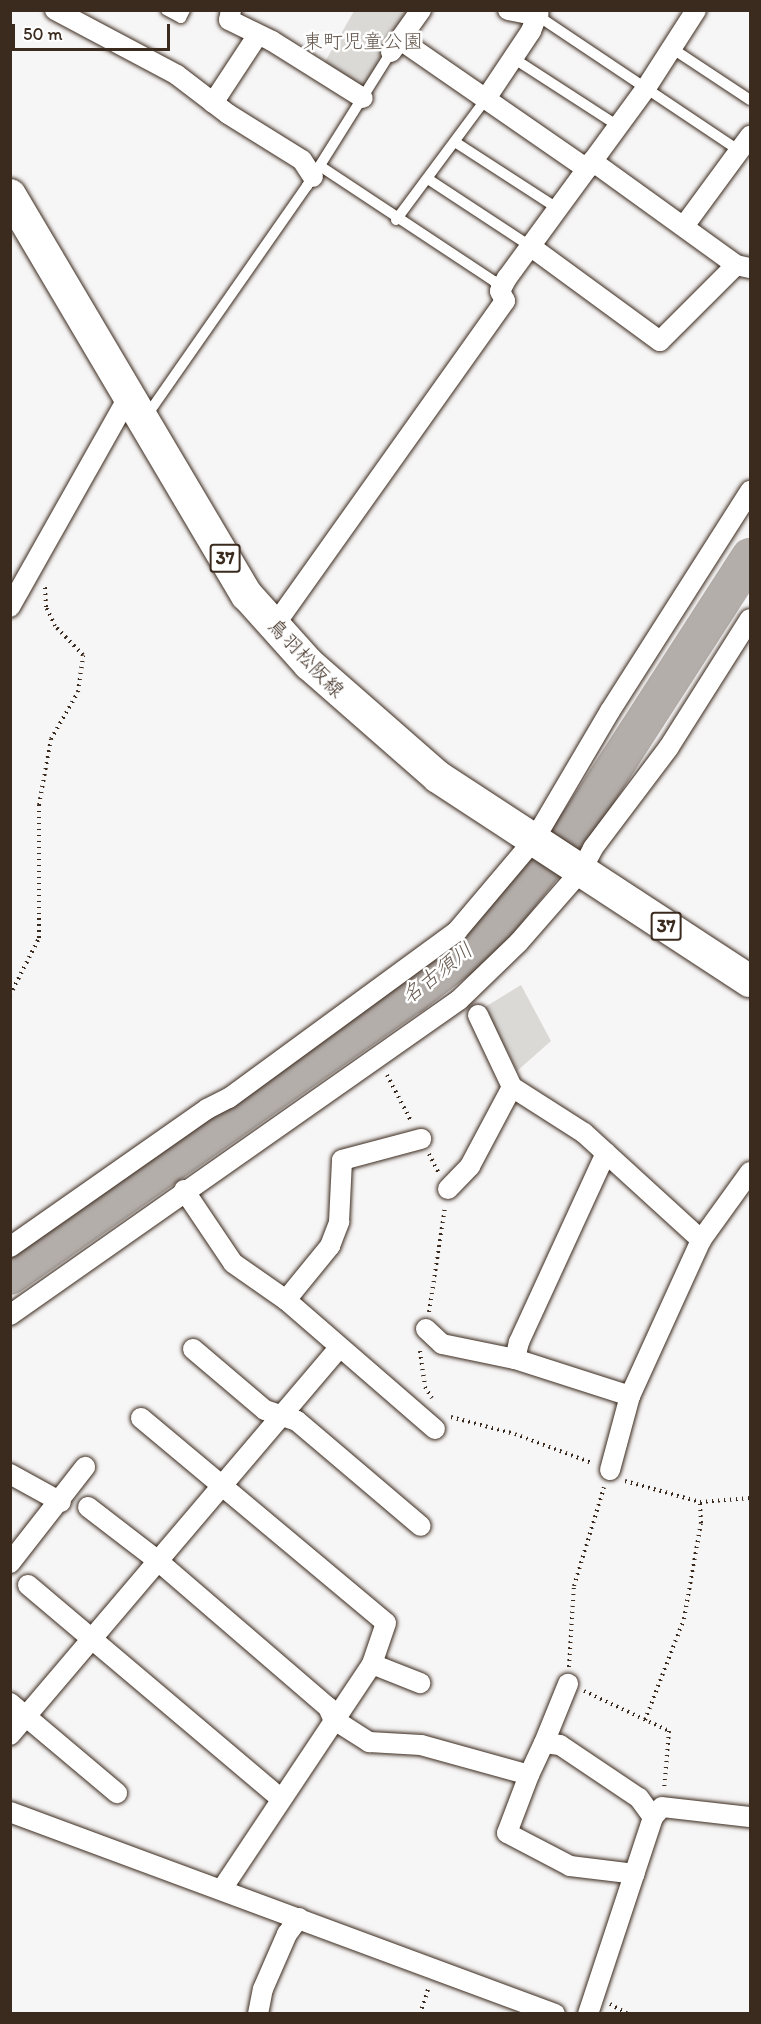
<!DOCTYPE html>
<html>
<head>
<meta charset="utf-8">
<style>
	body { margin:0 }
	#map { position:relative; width:761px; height:2024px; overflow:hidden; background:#f7f6f6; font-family:Itim,"Klee One",sans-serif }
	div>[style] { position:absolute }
	.green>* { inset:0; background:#dbd9d6 }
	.river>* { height:38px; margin:-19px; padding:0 19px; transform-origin:19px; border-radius:19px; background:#b4aeaa }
	.path>* { height:4px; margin-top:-2px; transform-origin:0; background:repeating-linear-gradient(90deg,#3b2a1e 0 1.5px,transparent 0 6px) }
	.roads { filter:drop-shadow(0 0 2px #3b2a1e) drop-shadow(0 0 2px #3b2a1e) }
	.service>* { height:10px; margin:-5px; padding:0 5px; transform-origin:5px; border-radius:5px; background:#fff }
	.minor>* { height:20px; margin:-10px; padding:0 10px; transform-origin:10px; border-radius:10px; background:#fff }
	.primary>* { height:32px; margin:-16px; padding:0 16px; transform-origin:16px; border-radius:16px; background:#fff }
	span { translate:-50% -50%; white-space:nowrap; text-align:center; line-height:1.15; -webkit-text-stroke:5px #fff; paint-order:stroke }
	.shield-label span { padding:2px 4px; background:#fff; border:2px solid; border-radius:4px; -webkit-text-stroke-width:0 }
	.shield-label { font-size:18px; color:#3b2a1e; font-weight:700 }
	.park-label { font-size:20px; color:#63564c }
	.street-label { font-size:20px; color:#3b2a1e }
	.water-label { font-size:21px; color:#65584f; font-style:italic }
	.frame { position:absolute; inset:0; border:12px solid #3b2a1e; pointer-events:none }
	.scale { position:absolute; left:12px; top:24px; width:158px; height:27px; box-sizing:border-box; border:3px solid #3b2a1e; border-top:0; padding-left:8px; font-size:18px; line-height:21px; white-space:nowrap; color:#3b2a1e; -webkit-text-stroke:4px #fff; paint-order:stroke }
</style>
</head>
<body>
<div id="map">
	<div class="green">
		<i style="clip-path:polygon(354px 11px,411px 11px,360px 92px,322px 67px)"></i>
		<i style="clip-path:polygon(521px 985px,551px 1041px,517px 1071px,485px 1007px)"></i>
	</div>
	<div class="river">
		<i style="left:10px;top:1276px;width:490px;rotate:-35deg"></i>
		<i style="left:412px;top:995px;width:63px;rotate:-37.2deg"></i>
		<i style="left:462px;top:957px;width:54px;rotate:-44.3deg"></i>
		<i style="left:501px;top:919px;width:128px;rotate:-51.3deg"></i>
		<i style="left:581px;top:819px;width:312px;rotate:-57.2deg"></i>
	</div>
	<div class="path">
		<i style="left:10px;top:995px;width:64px;rotate:-63deg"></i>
		<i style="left:39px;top:938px;width:133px;rotate:-90deg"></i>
		<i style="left:39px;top:805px;width:67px;rotate:-79.7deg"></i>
		<i style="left:51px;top:739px;width:54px;rotate:-60.1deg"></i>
		<i style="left:78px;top:692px;width:37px;rotate:-82deg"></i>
		<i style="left:83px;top:655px;width:40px;rotate:-134deg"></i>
		<i style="left:55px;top:626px;width:21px;rotate:-115deg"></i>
		<i style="left:46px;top:607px;width:20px;rotate:-93deg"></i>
		<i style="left:387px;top:1075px;width:52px;rotate:62.4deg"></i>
		<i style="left:429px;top:1154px;width:20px;rotate:63deg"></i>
		<i style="left:429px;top:1312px;width:106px;rotate:-81.3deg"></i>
		<i style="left:420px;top:1351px;width:36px;rotate:82deg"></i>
		<i style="left:425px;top:1387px;width:13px;rotate:58deg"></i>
		<i style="left:451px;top:1417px;width:66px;rotate:14.9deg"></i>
		<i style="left:515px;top:1434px;width:82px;rotate:20.6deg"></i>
		<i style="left:625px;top:1481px;width:78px;rotate:15.6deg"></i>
		<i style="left:700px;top:1502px;width:50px;rotate:-4.6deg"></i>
		<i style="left:569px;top:1667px;width:81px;rotate:-86.5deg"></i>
		<i style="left:574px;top:1586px;width:103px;rotate:-73.1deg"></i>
		<i style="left:584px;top:1691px;width:94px;rotate:25.2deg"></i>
		<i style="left:669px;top:1731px;width:58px;rotate:94.9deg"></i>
		<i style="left:645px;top:1720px;width:108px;rotate:-68.9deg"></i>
		<i style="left:684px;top:1619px;width:97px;rotate:-80deg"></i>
		<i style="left:701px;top:1523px;width:21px;rotate:-93deg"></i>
		<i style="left:610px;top:2004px;width:21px;rotate:29deg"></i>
		<i style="left:420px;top:2014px;width:29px;rotate:-72deg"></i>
	</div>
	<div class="roads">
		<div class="service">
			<i style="left:166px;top:10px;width:17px;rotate:28deg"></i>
			<i style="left:181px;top:18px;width:9px;rotate:-63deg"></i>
			<i style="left:538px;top:16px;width:243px;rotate:33.8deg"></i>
			<i style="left:673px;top:49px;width:92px;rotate:33.5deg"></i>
			<i style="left:513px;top:58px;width:125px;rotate:32.9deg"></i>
			<i style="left:455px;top:142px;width:121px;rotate:32.9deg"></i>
			<i style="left:320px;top:166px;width:209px;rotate:33.5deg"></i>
			<i style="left:494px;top:281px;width:12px;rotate:59deg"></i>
			<i style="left:428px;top:179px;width:122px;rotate:33.3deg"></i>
			<i style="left:396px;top:220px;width:149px;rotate:-53.4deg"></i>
			<i style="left:145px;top:418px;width:283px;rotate:-55.1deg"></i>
			<i style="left:307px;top:186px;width:158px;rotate:-57.9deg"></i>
		</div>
		<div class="minor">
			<i style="left:55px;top:10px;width:138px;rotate:28deg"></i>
			<i style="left:177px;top:75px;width:64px;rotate:37.4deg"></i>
			<i style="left:228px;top:114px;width:87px;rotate:31.9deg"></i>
			<i style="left:302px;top:160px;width:20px;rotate:57deg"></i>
			<i style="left:231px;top:10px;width:10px;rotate:101deg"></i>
			<i style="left:229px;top:20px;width:48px;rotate:26deg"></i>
			<i style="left:272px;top:41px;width:107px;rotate:32.1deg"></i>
			<i style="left:508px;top:10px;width:31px;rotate:11deg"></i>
			<i style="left:402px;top:41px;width:225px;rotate:34.7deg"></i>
			<i style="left:391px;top:52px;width:52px;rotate:-54.5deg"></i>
			<i style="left:485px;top:100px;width:83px;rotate:-56.3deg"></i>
			<i style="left:531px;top:31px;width:22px;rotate:-69deg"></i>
			<i style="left:213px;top:103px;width:80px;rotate:-56.7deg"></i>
			<i style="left:592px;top:161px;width:178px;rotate:35.8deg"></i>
			<i style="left:684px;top:226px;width:112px;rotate:-53.7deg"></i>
			<i style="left:530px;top:246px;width:161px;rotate:36.2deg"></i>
			<i style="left:660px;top:341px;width:107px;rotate:-45deg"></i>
			<i style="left:736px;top:265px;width:14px;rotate:12deg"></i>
			<i style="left:10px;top:607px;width:244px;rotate:-60.6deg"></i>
			<i style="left:274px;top:626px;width:399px;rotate:-54.6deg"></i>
			<i style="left:505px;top:301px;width:11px;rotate:-117deg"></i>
			<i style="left:500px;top:291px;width:15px;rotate:-62deg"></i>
			<i style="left:507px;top:278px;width:235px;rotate:-53.8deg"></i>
			<i style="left:646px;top:88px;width:93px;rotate:-57.3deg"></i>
			<i style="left:478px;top:1015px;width:80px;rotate:64.7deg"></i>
			<i style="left:448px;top:1189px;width:32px;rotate:-46deg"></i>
			<i style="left:470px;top:1166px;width:89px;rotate:-62deg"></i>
			<i style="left:512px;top:1087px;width:85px;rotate:32.6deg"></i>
			<i style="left:584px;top:1133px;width:159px;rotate:42.4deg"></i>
			<i style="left:184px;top:1190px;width:88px;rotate:56.1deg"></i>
			<i style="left:233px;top:1263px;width:65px;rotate:34.9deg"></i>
			<i style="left:286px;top:1300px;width:197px;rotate:40.9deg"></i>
			<i style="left:10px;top:1247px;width:241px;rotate:-35deg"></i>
			<i style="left:207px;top:1109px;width:25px;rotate:-27deg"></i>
			<i style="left:229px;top:1098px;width:283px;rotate:-36.2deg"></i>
			<i style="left:457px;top:931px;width:119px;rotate:-49.8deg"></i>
			<i style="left:534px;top:840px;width:150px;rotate:-59.5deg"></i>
			<i style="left:610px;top:711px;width:261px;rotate:-57.5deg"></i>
			<i style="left:286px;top:1300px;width:70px;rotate:-50.8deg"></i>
			<i style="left:330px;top:1246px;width:26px;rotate:-69deg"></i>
			<i style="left:339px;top:1222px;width:62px;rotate:-87.2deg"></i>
			<i style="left:342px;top:1160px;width:82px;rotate:-14.9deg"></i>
			<i style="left:10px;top:1315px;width:548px;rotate:-35.05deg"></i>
			<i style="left:459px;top:1000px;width:83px;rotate:-44deg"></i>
			<i style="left:519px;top:942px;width:94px;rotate:-48.9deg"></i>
			<i style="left:581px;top:871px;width:26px;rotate:-62deg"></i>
			<i style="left:593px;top:848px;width:126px;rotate:-53deg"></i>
			<i style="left:669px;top:747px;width:151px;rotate:-57.7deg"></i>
			<i style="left:426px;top:1329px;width:22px;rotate:43deg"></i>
			<i style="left:442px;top:1344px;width:75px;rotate:11.6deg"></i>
			<i style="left:515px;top:1359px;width:121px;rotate:17.8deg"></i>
			<i style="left:193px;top:1349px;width:94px;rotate:40.3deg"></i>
			<i style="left:265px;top:1410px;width:34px;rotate:19deg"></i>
			<i style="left:297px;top:1421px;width:162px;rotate:40.3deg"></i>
			<i style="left:515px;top:1359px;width:17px;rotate:-77deg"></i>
			<i style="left:519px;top:1342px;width:208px;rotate:-65.3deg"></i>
			<i style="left:141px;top:1418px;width:319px;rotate:39.9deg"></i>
			<i style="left:386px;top:1623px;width:43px;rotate:108.9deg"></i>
			<i style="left:372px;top:1664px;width:270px;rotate:123.7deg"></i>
			<i style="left:610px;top:1470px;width:77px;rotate:-74.9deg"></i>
			<i style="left:630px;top:1396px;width:171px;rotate:-65.5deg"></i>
			<i style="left:701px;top:1240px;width:84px;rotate:-54.2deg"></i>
			<i style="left:10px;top:1474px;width:58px;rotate:28.8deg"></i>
			<i style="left:88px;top:1507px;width:88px;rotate:37.6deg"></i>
			<i style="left:158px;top:1561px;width:224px;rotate:40.7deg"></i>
			<i style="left:328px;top:1707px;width:13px;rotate:67deg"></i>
			<i style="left:333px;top:1719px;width:43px;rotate:32.6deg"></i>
			<i style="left:369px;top:1742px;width:52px;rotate:3.3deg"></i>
			<i style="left:421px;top:1745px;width:112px;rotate:15.5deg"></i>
			<i style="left:529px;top:1775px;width:62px;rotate:110.8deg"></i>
			<i style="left:507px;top:1833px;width:71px;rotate:27.6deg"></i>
			<i style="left:570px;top:1866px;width:65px;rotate:7deg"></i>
			<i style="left:10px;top:1563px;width:122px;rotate:-52deg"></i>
			<i style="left:28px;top:1585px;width:331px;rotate:40.2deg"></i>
			<i style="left:372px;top:1664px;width:52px;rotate:21.6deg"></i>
			<i style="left:10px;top:1703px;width:140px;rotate:40.1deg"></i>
			<i style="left:10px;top:1735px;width:507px;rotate:-49.64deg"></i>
			<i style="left:544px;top:1743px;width:64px;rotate:-67.9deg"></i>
			<i style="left:529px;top:1775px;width:35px;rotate:-65deg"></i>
			<i style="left:544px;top:1743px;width:16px;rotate:7deg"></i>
			<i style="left:560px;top:1745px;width:95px;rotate:33.9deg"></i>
			<i style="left:639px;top:1798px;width:24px;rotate:54deg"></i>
			<i style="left:10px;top:1812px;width:581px;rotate:20.34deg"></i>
			<i style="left:258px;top:2014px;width:25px;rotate:-79deg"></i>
			<i style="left:263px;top:1989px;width:60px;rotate:-66.4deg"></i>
			<i style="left:287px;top:1934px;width:20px;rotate:-53deg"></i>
			<i style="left:588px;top:2014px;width:207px;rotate:-71.7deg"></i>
			<i style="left:653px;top:1817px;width:13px;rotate:-48deg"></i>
			<i style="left:662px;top:1807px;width:89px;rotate:6.5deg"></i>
		</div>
		<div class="primary">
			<i style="left:10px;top:195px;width:465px;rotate:59.4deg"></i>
			<i style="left:247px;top:595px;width:93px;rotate:48.1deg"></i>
			<i style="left:309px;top:664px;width:171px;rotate:41.2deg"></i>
			<i style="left:438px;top:777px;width:373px;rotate:33.2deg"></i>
		</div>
	</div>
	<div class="shield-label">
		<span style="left:225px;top:558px">37</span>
		<span style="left:666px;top:926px">37</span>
	</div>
	<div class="park-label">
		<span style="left:363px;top:41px">東町児童公園</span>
	</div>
	<div class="street-label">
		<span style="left:306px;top:658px;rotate:46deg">鳥羽松阪線</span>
	</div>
	<div class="water-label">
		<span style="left:437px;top:973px;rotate:-38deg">名古須川</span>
	</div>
	<div class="frame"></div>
	<div class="scale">50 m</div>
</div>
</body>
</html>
